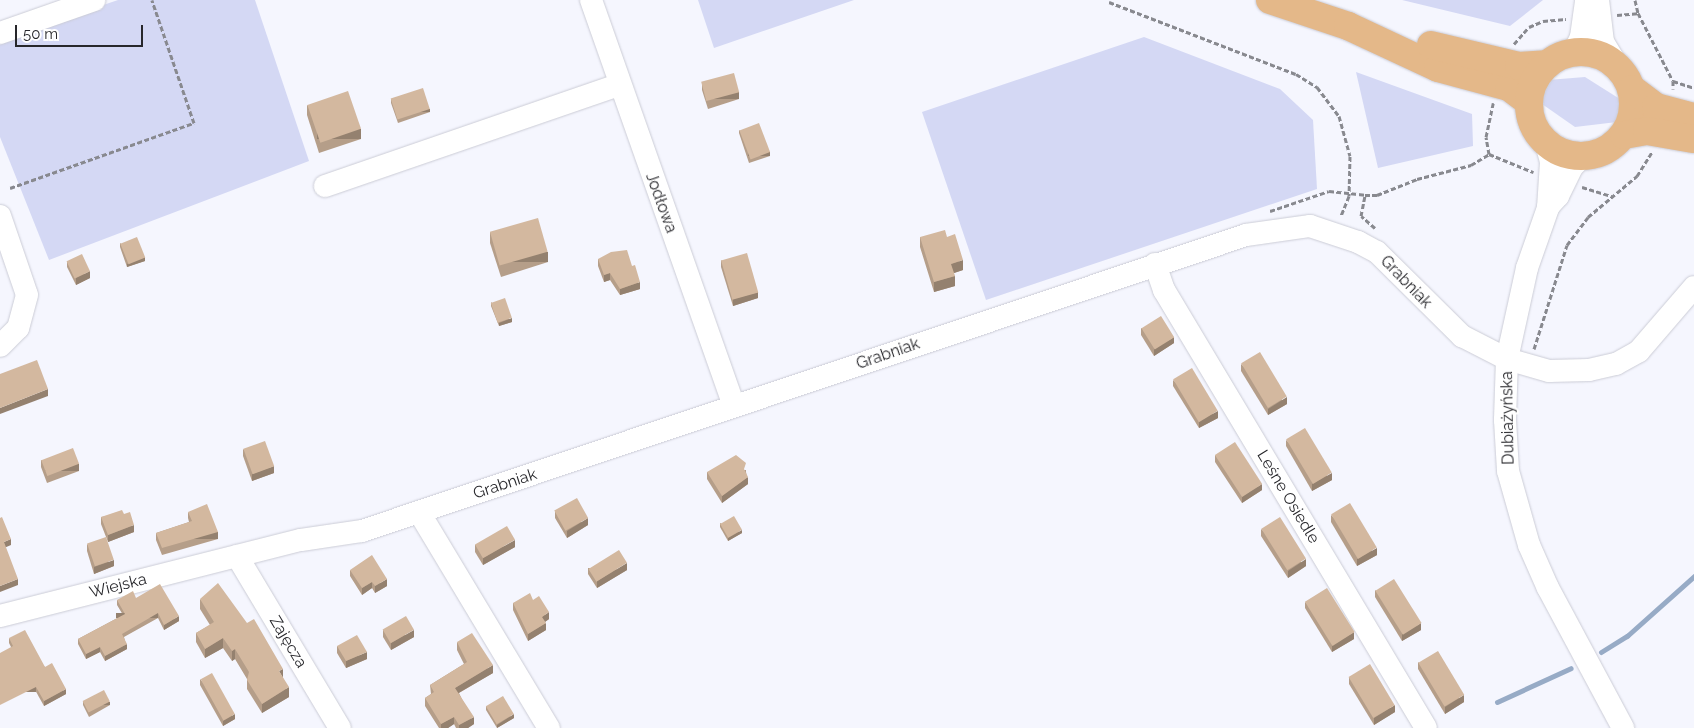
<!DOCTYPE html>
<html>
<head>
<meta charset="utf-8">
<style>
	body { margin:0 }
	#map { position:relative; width:1694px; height:728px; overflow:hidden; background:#f5f6fe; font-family:Raleway,sans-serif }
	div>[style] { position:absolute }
	.green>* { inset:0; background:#d4d8f4 }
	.stream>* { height:5px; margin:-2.5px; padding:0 2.5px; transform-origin:2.5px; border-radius:2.5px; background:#97abc6 }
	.path>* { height:3px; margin-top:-1.5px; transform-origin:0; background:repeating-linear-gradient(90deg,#88898f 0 5px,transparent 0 7.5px) }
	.roads { filter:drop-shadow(0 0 1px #cbccd6) drop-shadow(0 0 1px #cbccd6) }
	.minor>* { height:22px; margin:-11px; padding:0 11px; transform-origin:11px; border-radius:11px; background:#fff }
	.major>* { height:28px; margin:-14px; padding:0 14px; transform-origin:14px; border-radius:14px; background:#e4b889 }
	.major>.ring { margin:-14px; padding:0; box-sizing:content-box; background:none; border:28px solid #e4b889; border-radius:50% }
	.wall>* { inset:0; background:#b59e89 }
	.shaded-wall>* { inset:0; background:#94816f; transform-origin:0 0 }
	.building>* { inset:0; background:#d3b89f; transform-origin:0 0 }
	span { translate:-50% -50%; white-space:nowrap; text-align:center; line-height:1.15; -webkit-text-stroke:4.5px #fff; paint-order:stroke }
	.street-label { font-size:16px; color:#27272b }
	.scale { position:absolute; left:15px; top:25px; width:128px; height:22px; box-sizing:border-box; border:2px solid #27272b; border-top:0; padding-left:6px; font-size:15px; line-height:18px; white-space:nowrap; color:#27272b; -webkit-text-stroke:4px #fff; paint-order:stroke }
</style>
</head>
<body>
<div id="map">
	<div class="green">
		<i style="clip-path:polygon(118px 0,255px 0,309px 161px,49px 260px,0 137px,0 40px)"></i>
		<i style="clip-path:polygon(698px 0,854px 0,714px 48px)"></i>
		<i style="clip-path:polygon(1402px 0,1543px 0,1510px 26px)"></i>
		<i style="clip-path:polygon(1144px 37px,1280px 89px,1313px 120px,1317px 189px,986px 300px,922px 112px)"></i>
		<i style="clip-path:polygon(1356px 72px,1472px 114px,1473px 146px,1378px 168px)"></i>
		<i style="clip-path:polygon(1585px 77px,1623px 101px,1617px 122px,1575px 127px,1542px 104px,1540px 100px,1544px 83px,1548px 80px)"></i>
	</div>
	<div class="stream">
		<i style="left:1601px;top:652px;width:31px;rotate:-32deg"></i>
		<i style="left:1627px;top:636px;width:90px;rotate:-41.8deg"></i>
		<i style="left:1497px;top:702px;width:81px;rotate:-24.7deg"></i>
	</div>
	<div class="path">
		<i style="left:1635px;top:0;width:13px;rotate:77deg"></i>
		<i style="left:1638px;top:13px;width:76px;rotate:62.8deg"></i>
		<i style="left:1673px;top:81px;width:8px;rotate:90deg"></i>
		<i style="left:1109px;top:2px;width:200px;rotate:21.1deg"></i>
		<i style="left:1296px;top:74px;width:25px;rotate:32deg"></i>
		<i style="left:1317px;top:87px;width:36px;rotate:53deg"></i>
		<i style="left:1339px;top:116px;width:41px;rotate:74.6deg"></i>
		<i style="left:1350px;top:156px;width:40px;rotate:91.4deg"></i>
		<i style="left:1349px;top:196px;width:22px;rotate:112deg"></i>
		<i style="left:1617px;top:15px;width:21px;rotate:-5deg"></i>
		<i style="left:1514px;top:44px;width:23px;rotate:-49deg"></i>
		<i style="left:1529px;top:27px;width:15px;rotate:-23deg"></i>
		<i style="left:1543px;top:21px;width:23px;rotate:-5deg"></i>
		<i style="left:1673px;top:81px;width:22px;rotate:18deg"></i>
		<i style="left:1489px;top:154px;width:17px;rotate:-100deg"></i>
		<i style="left:1486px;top:137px;width:35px;rotate:-78deg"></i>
		<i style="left:1582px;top:187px;width:31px;rotate:17deg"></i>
		<i style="left:10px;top:188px;width:195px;rotate:-19.5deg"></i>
		<i style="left:194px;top:123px;width:130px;rotate:-108.9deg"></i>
		<i style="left:1270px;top:211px;width:62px;rotate:-18.7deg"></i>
		<i style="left:1329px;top:191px;width:36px;rotate:6deg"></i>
		<i style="left:1375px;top:228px;width:18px;rotate:-139deg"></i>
		<i style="left:1361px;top:216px;width:21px;rotate:-79deg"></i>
		<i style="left:1365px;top:195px;width:12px"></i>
		<i style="left:1377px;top:195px;width:43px;rotate:-21.8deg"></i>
		<i style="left:1417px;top:179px;width:56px;rotate:-14.5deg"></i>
		<i style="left:1471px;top:165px;width:21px;rotate:-31deg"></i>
		<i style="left:1489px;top:154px;width:48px;rotate:22.2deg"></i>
		<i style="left:1534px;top:349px;width:109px;rotate:-72.4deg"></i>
		<i style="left:1567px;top:245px;width:35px;rotate:-53deg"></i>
		<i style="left:1588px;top:217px;width:64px;rotate:-39.9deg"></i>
		<i style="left:1637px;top:176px;width:28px;rotate:-58deg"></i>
	</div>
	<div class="roads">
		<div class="minor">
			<i style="left:591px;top:0;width:430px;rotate:70.6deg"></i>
			<i style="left:1598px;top:0;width:42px;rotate:83.2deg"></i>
			<i style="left:1603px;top:42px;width:26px;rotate:59deg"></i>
			<i style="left:0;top:33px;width:100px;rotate:-19.3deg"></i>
			<i style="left:1574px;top:52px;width:17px;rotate:-65deg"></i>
			<i style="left:1581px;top:37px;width:37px;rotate:-82deg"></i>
			<i style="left:1546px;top:143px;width:20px;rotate:75deg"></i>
			<i style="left:1551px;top:162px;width:46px;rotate:93.7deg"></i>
			<i style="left:1548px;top:208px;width:64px;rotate:109.3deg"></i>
			<i style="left:1527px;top:268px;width:93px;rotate:102.4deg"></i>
			<i style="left:1507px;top:359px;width:61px;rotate:91.9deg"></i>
			<i style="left:1505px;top:420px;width:51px;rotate:86.6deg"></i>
			<i style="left:1508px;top:471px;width:77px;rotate:74.2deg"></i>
			<i style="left:1529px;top:545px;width:47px;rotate:66.2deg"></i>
			<i style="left:1548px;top:588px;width:159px;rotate:61.8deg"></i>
			<i style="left:325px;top:186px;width:310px;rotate:-19deg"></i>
			<i style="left:1548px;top:207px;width:15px;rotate:-48deg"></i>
			<i style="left:1558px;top:196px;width:32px;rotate:-64deg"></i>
			<i style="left:1572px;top:167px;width:16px;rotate:-45deg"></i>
			<i style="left:0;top:216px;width:83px;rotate:71.1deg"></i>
			<i style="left:27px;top:295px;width:34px;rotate:105deg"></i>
			<i style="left:18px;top:328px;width:25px;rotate:135deg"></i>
			<i style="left:1155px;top:264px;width:28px;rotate:71deg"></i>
			<i style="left:1164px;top:290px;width:510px;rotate:59.11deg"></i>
			<i style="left:419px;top:512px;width:252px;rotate:59deg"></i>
			<i style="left:237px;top:556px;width:200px;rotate:59.1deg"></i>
			<i style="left:0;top:616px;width:310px;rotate:-14.2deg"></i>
			<i style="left:301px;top:540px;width:62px;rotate:-8.4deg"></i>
			<i style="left:362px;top:531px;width:932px;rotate:-18.51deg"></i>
			<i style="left:1246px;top:235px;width:65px;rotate:-8deg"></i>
			<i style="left:1310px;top:226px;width:51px;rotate:18.4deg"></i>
			<i style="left:1358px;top:242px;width:21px;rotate:28deg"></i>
			<i style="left:1377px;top:252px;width:120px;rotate:44.7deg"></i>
			<i style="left:1462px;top:336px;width:51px;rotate:27.1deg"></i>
			<i style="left:1507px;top:359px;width:44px;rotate:15.9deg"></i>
			<i style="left:1549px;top:371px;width:40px;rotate:-1.4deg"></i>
			<i style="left:1589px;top:370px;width:28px;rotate:-13deg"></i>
			<i style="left:1616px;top:364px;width:26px;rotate:-29deg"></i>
			<i style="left:1639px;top:351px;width:84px;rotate:-49.3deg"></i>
		</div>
		<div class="major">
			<i style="left:1270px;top:0;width:82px;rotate:18.4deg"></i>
			<i style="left:1348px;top:26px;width:99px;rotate:25deg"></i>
			<i style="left:1438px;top:68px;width:73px;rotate:15deg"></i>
			<i style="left:1509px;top:87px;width:25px;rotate:37deg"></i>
			<i style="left:1431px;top:45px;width:90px;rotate:13.4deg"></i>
			<i style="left:1519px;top:66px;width:27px;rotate:-4deg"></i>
			<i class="ring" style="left:1529px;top:52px;width:76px;height:76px"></i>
			<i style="left:1632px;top:89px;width:30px;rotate:37deg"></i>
			<i style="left:1656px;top:107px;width:39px;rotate:15deg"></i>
			<i style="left:1624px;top:135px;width:23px;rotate:-10deg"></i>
			<i style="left:1647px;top:131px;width:48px;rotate:9.7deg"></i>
		</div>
	</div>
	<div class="wall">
		<i style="clip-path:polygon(702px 83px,739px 99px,708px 109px,702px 90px)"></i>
		<i style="clip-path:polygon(391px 99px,430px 112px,398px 123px,391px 103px)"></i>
		<i style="clip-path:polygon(307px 105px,361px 139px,319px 153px,307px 115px)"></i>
		<i style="clip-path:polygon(739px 130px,770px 156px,749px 163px,739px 133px)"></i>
		<i style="clip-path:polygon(490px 232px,548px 262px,501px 277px,490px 243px)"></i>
		<i style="clip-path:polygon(920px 237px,947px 237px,963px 270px,954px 273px,955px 286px,934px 292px,920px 247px)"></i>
		<i style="clip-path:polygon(120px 243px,145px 261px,127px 267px,120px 247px)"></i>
		<i style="clip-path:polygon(598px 259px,632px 266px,640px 289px,620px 295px,610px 280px,604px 282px,598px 266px)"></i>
		<i style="clip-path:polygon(721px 260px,758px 298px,733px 306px,721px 267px)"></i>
		<i style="clip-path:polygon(67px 261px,90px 278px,76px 285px,67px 267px)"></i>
		<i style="clip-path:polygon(491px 302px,512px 322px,499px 326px,491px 306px)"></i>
		<i style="clip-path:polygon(1141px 328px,1174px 343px,1154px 356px,1141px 335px)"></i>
		<i style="clip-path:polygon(1241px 364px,1287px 404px,1268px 415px,1241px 371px)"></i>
		<i style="clip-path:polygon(1173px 380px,1218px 418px,1199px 428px,1173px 386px)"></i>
		<i style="clip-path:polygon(1286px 440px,1332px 480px,1312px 491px,1286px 446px)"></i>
		<i style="clip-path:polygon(243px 449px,274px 473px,252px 481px,243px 456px)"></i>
		<i style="clip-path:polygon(1215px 455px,1262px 490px,1242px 503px,1215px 462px)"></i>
		<i style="clip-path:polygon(41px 460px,79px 471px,47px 483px,41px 467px)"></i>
		<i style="clip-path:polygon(746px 470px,746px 472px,748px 484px,722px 503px,707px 479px,707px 472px)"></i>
		<i style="clip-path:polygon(555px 511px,588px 525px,567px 538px,555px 518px)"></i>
		<i style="clip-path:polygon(188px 512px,218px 539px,162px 555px,156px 540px,156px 533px,189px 522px,188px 518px)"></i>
		<i style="clip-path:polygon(124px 514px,134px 532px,108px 542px,101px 524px,101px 517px)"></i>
		<i style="clip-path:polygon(1331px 515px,1377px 555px,1357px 566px,1331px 522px)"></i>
		<i style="clip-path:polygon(720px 523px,742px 533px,728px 541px,720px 527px)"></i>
		<i style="clip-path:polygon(1261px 529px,1306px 566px,1288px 578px,1261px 536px)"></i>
		<i style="clip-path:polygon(87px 544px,114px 566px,94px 574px,87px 551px)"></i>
		<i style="clip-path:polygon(475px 545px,515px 547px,483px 565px,475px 552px)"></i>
		<i style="clip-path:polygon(588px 568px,627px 570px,597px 588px,588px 574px)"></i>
		<i style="clip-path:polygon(350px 570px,387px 586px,375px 593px,372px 588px,362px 595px,350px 576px)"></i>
		<i style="clip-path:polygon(1375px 590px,1421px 630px,1402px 641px,1375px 597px)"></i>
		<i style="clip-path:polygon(136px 598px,179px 621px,164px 630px,158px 618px,124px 637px,127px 649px,105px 661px,100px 652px,86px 659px,78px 644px,78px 639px,123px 615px,117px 605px,117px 600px)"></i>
		<i style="clip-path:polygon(200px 599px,283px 678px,289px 697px,262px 713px,247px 689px,247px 679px,235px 659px,232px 661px,223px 648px,205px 658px,196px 642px,196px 633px,210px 625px,200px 609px)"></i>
		<i style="clip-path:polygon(533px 600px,549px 619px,545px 622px,546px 630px,528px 641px,513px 610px,513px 603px)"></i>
		<i style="clip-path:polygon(1305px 602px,1354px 639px,1332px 652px,1305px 608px)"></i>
		<i style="clip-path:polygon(383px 630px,414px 637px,391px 650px,383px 637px)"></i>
		<i style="clip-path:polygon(9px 638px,45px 667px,66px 694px,44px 706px,11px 647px,9px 643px)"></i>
		<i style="clip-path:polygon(457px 642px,493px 673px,459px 693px,474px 724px,468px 728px,456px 728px,454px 724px,448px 728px,439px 728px,425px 706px,425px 698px,431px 694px,430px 685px,464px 664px,457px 650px)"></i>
		<i style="clip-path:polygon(337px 646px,367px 659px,346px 668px,337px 653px)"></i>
		<i style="clip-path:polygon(1418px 662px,1464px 702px,1445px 714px,1418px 669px)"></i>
		<i style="clip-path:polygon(1349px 677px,1395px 712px,1374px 725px,1349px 684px)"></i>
		<i style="clip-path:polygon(200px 679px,235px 719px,223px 726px,200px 685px)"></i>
		<i style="clip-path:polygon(83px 702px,110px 705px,89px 717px,83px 705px)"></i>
		<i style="clip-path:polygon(486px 706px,514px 718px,497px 728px,486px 710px)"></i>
	</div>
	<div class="shaded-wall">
		<i style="left:739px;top:92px;width:7px;height:33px;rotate:90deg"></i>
		<i style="left:430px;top:109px;width:3px;height:34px;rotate:90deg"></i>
		<i style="left:361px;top:129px;width:10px;height:44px;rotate:90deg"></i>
		<i style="left:770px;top:152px;width:4px;height:22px;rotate:90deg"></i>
		<i style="left:548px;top:252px;width:10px;height:49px;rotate:90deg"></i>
		<i style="clip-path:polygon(145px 257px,145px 261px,127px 267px,127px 264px)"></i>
		<i style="clip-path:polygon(963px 260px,963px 270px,951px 274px,951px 264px)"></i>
		<i style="clip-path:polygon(90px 271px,90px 278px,76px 285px,76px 278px)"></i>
		<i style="clip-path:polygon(610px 273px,610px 280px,604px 282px,604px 275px)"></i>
		<i style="clip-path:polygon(955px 276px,955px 286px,934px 292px,934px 282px)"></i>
		<i style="clip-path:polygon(640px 282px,640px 289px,620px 295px,620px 289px)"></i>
		<i style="clip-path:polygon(758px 292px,758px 298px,733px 306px,733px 299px)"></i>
		<i style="clip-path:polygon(512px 318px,512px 322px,499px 326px,499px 323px)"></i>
		<i style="clip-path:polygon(1174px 337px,1174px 343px,1154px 356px,1154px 349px)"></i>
		<i style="clip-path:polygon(48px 389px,48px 396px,0 414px,0 408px)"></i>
		<i style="clip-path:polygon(1287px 397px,1287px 404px,1268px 415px,1268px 409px)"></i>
		<i style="clip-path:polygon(1218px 411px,1218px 418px,1199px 428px,1199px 421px)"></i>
		<i style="left:79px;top:464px;width:7px;height:34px;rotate:90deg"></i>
		<i style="clip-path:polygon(274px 466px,274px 473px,252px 481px,252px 474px)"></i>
		<i style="clip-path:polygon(1332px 473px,1332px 480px,1312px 491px,1312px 484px)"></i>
		<i style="clip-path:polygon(748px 477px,748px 484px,722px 503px,722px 496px)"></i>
		<i style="clip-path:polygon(1262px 484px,1262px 490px,1242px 503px,1242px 496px)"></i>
		<i style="clip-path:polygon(588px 518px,588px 525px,567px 538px,567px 531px)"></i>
		<i style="clip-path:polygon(134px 525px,134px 532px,108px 542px,108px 535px)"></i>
		<i style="clip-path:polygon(742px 530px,742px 533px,728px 541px,728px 538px)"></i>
		<i style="left:218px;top:532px;width:7px;height:58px;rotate:90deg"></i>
		<i style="clip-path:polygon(11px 539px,11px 545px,4px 548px,4px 542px)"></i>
		<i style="clip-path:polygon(515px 540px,515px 547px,483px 565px,483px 558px)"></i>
		<i style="clip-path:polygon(1377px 548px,1377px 555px,1357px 566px,1357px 559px)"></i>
		<i style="clip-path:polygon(1306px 559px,1306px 566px,1288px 578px,1288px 571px)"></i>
		<i style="clip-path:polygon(114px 560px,114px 566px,94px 574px,94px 567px)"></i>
		<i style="clip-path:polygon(627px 563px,627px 570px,597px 588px,597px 581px)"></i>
		<i style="clip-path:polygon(18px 579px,18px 585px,0 592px,0 586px)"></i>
		<i style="clip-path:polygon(387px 579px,387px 586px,375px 593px,375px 586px)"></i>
		<i style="clip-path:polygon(372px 582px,372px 588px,362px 595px,362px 588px)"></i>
		<i style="clip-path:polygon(549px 612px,549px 619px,542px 624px,542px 617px)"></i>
		<i style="left:158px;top:613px;width:5px;height:42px;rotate:90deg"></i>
		<i style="clip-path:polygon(179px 616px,179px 621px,164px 630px,164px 625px)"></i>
		<i style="clip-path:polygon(546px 623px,546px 630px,528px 641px,528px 634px)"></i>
		<i style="clip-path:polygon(1421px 623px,1421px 630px,1402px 641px,1402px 634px)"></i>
		<i style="clip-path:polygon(414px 630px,414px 637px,391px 650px,391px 643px)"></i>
		<i style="clip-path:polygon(1354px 632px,1354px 639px,1332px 652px,1332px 645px)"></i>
		<i style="clip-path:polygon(223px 638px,223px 648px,205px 658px,205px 649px)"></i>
		<i style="clip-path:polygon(127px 644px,127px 649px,105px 661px,105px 656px)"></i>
		<i style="clip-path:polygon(100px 647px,100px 652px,86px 659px,86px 654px)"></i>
		<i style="clip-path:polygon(235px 649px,235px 659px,232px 661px,232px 651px)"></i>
		<i style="clip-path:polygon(367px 652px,367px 659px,346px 668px,346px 661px)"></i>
		<i style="clip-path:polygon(493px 665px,493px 673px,455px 695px,455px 688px)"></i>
		<i style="clip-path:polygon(283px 669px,283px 678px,279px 671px)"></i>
		<i style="left:36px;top:687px;width:5px;height:40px;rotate:90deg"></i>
		<i style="clip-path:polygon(289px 687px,289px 697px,262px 713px,262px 704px)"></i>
		<i style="clip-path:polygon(66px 689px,66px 694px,44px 706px,44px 701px)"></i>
		<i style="clip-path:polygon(1464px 695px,1464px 702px,1445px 714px,1445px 707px)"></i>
		<i style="left:110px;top:702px;width:3px;height:24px;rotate:90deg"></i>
		<i style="clip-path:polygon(1395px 705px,1395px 712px,1374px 725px,1374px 718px)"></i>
		<i style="clip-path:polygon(235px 714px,235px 719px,223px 726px,223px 721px)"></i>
		<i style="clip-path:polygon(514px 714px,514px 718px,497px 728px,497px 725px)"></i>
		<i style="clip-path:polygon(454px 717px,454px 724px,448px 728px,441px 728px,441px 724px)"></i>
		<i style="clip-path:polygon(474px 717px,474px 724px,468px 728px,459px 728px,459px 725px)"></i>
	</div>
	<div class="building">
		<i style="left:734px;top:73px;width:20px;height:34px;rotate:75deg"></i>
		<i style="left:423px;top:88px;width:22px;height:34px;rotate:72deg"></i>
		<i style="left:348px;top:91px;width:40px;height:43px;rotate:71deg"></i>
		<i style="left:759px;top:123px;width:31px;height:21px;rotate:69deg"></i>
		<i style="left:538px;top:218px;width:35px;height:50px;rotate:74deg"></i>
		<i style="clip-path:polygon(945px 230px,947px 237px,955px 234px,963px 260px,951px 264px,955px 276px,934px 282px,920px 237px)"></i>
		<i style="left:137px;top:237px;width:22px;height:18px;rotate:68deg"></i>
		<i style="clip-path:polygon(627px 250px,632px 266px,635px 265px,640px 282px,620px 289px,610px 273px,604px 275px,598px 259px,611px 252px)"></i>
		<i style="left:747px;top:253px;width:41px;height:27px;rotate:74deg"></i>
		<i style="left:82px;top:254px;width:19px;height:17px;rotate:65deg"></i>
		<i style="left:505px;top:298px;width:21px;height:15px;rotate:71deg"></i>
		<i style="left:1161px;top:316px;width:25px;height:23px;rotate:58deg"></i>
		<i style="left:1260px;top:352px;width:52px;height:22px;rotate:59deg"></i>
		<i style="clip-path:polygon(37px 360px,48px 389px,0 408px,0 374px)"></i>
		<i style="left:1192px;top:368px;width:50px;height:22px;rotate:59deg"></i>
		<i style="left:1305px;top:428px;width:52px;height:22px;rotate:59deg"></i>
		<i style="left:265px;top:441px;width:27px;height:23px;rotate:70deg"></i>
		<i style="left:1235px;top:442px;width:50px;height:24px;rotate:57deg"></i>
		<i style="left:73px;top:448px;width:17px;height:34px;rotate:69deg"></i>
		<i style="clip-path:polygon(736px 455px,746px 463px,744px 469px,748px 477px,722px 496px,707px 472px)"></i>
		<i style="left:577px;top:498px;width:23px;height:26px;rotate:61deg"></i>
		<i style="left:1350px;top:503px;width:52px;height:22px;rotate:59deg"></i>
		<i style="clip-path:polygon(207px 504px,218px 532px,162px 548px,156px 533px,192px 521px,188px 512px)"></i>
		<i style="clip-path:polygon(122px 510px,124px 514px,130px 512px,134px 525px,108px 535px,101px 517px)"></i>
		<i style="left:734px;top:516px;width:16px;height:16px;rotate:60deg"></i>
		<i style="clip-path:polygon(2px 517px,11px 539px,4px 542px,18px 579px,0 586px,0 518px)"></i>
		<i style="left:1280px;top:517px;width:49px;height:22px;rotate:58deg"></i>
		<i style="left:507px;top:526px;width:16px;height:37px;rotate:60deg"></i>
		<i style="left:106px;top:537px;width:24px;height:20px;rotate:71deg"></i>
		<i style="left:619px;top:550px;width:15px;height:36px;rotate:58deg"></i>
		<i style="clip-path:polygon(372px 555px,387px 579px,375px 586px,372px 582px,362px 588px,350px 570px)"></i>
		<i style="left:1394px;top:579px;width:52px;height:22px;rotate:58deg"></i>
		<i style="clip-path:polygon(218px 583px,247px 623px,254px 619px,283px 669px,279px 671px,289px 687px,262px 704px,247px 680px,249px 672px,235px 649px,232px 651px,223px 638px,205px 649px,196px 633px,214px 622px,200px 599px)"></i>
		<i style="clip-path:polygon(160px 584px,179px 616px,164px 625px,158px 613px,122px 634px,127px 644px,105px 656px,100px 647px,86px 654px,78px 639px,125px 614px,117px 600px,133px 591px,136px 598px)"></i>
		<i style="left:1327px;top:588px;width:52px;height:26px;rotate:58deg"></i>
		<i style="clip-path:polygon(530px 593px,533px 600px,539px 596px,549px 612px,542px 617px,546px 623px,528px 634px,513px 603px)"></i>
		<i style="left:406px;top:616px;width:16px;height:27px;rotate:60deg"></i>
		<i style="clip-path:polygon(25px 630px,45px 667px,52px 663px,66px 689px,44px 701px,36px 687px,0 705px,0 653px,13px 646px,9px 638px)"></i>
		<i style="clip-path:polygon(472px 633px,493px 665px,455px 688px,474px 717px,459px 725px,454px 717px,441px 724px,425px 698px,434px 692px,430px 685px,467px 662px,457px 642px)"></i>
		<i style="clip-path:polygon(357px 635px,367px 652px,346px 661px,337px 646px)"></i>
		<i style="left:1438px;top:651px;width:51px;height:23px;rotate:59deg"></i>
		<i style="left:1370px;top:664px;width:48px;height:25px;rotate:59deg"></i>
		<i style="left:212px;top:673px;width:47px;height:13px;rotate:61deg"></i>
		<i style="left:104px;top:690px;width:13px;height:24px;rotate:63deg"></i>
		<i style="left:503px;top:696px;width:21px;height:20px;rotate:59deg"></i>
	</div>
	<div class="street-label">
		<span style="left:661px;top:203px;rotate:70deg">Jodłowa</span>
		<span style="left:1406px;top:282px;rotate:46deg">Grabniak</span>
		<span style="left:888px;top:354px;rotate:-19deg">Grabniak</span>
		<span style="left:1508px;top:418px;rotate:-91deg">Dubiażyńska</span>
		<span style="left:505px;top:484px;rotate:-18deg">Grabniak</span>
		<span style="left:1288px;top:497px;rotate:59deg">Leśne Osiedle</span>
		<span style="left:118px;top:586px;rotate:-14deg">Wiejska</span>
		<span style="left:288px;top:642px;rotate:59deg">Zajęcza</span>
	</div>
	<div class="scale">50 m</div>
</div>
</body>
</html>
